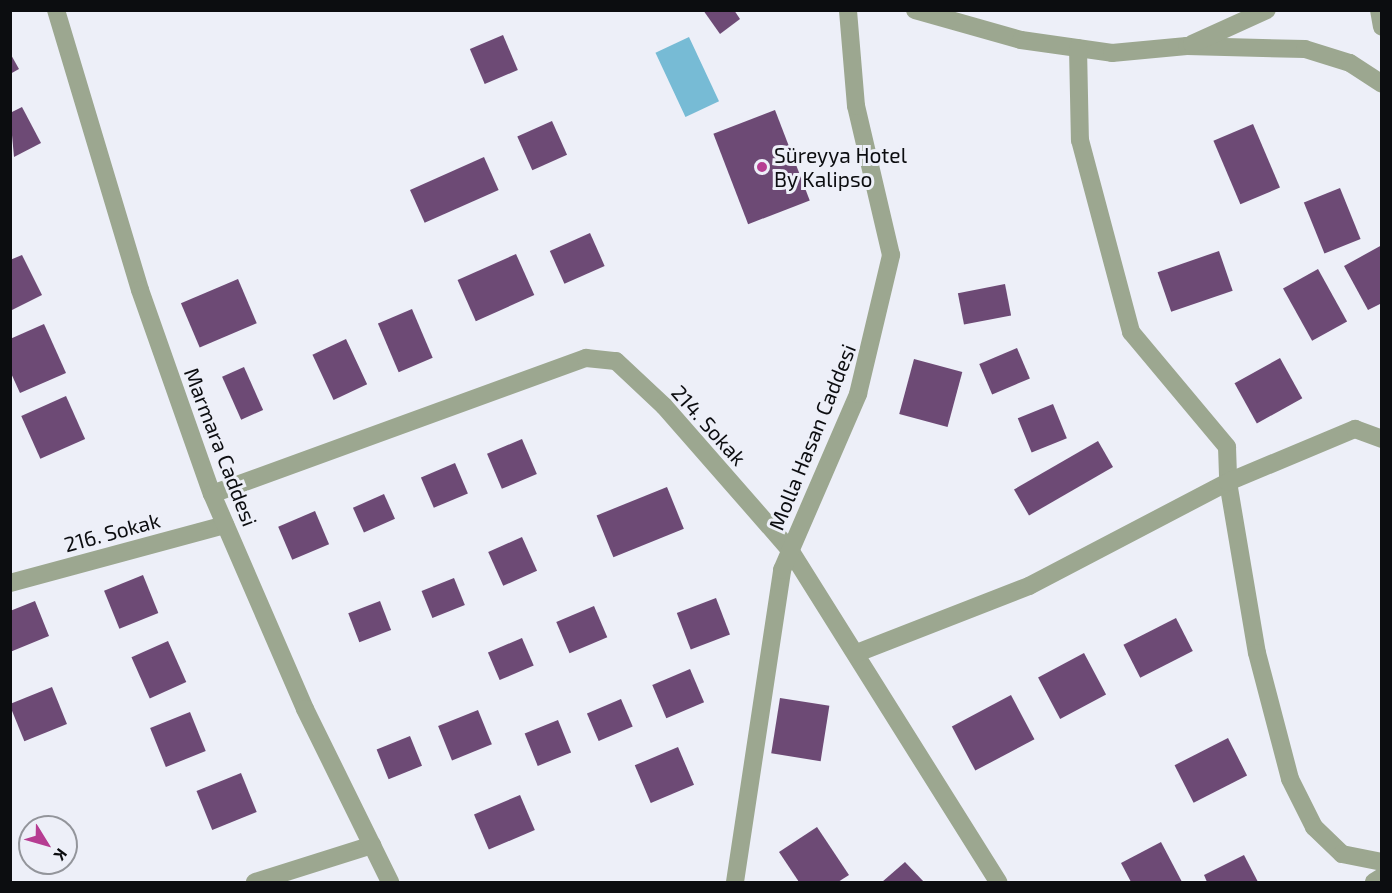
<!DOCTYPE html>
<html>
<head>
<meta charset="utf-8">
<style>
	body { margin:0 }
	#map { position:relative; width:1392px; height:893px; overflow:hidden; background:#edeff8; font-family:"Exo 2",sans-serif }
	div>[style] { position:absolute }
	.water>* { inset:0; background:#77bbd5; transform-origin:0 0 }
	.building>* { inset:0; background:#6d4a75; transform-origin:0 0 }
	.minor>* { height:18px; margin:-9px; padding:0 9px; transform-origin:9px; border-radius:9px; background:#9ca790 }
	.tertiary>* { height:18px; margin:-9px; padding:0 9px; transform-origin:9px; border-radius:9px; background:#9ca790 }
	.dots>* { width:16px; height:16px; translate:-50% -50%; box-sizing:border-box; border:3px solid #edeff8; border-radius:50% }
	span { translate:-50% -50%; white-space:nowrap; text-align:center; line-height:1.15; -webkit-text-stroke:6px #edeff8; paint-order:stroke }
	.poi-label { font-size:21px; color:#0c0d10 }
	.left { translate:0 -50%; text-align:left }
	.street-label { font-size:21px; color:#0c0d10 }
	.frame { position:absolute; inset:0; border:12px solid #0c0d10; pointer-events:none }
	.north { position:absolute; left:18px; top:815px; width:60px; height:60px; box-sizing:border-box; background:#edeff8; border:2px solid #93959b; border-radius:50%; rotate:127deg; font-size:16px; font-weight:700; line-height:24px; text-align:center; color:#0c0d10 }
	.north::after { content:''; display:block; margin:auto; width:21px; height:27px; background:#b63d92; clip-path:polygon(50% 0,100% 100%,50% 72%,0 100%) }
</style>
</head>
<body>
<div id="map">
	<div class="water">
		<i style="left:689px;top:37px;width:71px;height:37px;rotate:65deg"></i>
	</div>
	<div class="building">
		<i style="clip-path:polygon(703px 10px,734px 10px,740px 19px,720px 34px)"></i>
		<i style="left:503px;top:35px;width:38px;height:36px;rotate:67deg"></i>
		<i style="clip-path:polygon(10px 53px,19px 69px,10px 74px)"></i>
		<i style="clip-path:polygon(22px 107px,41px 143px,14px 157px,10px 113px)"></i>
		<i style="left:775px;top:110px;width:97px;height:66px;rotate:69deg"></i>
		<i style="left:552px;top:121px;width:37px;height:38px;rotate:66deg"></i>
		<i style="left:1253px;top:124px;width:69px;height:43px;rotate:67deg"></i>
		<i style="left:484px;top:157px;width:36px;height:81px;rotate:66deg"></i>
		<i style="left:1340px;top:188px;width:55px;height:39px;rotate:68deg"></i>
		<i style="left:590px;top:233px;width:36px;height:44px;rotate:66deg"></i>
		<i style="clip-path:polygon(1382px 245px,1382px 303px,1368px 310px,1344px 266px)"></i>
		<i style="left:1219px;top:251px;width:42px;height:65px;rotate:71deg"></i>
		<i style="left:516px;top:254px;width:45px;height:64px;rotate:66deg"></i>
		<i style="clip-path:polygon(22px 255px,42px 295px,12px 310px,10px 260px)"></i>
		<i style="left:1318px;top:269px;width:60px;height:40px;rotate:61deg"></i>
		<i style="left:238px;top:279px;width:48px;height:62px;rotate:67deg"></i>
		<i style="left:1005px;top:284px;width:32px;height:48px;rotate:79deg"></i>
		<i style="left:412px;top:309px;width:53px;height:37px;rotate:67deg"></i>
		<i style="clip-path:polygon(44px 324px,66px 373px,20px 393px,10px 371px,10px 339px)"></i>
		<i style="left:346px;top:339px;width:50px;height:37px;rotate:65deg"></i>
		<i style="left:1017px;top:348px;width:33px;height:41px;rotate:67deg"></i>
		<i style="left:1280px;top:358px;width:46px;height:52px;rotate:61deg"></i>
		<i style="left:914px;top:359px;width:50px;height:57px;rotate:15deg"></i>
		<i style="left:244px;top:367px;width:47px;height:24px;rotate:66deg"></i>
		<i style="left:66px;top:396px;width:47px;height:49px;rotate:66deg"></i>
		<i style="left:1053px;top:404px;width:37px;height:38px;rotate:68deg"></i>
		<i style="left:522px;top:439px;width:38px;height:38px;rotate:67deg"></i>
		<i style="left:1098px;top:441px;width:30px;height:97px;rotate:60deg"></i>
		<i style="left:455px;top:463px;width:33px;height:37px;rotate:67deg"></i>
		<i style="left:667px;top:487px;width:45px;height:76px;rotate:68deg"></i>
		<i style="left:384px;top:494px;width:27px;height:34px;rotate:66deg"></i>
		<i style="left:315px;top:511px;width:36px;height:40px;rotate:67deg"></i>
		<i style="left:522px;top:537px;width:37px;height:37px;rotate:66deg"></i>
		<i style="left:143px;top:575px;width:41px;height:42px;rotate:68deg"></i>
		<i style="left:454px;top:578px;width:29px;height:35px;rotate:68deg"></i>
		<i style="left:716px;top:598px;width:39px;height:42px;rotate:69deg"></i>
		<i style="clip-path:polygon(35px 601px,49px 636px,10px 652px,10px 611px)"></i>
		<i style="left:380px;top:601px;width:31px;height:34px;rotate:69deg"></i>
		<i style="left:594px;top:606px;width:34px;height:41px;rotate:67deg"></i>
		<i style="left:1176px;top:618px;width:37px;height:59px;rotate:63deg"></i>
		<i style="left:522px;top:638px;width:30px;height:37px;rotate:67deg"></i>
		<i style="left:168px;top:641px;width:45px;height:40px;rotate:66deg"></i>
		<i style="left:1084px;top:653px;width:47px;height:52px;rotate:62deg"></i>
		<i style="left:690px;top:669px;width:36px;height:41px;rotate:67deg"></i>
		<i style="left:52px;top:687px;width:40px;height:46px;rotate:68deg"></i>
		<i style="left:1011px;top:695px;width:50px;height:67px;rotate:62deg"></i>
		<i style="left:780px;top:698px;width:50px;height:56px;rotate:9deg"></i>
		<i style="left:621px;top:699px;width:30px;height:37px;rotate:67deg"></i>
		<i style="left:478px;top:710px;width:37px;height:43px;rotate:68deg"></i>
		<i style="left:190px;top:712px;width:42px;height:43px;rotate:68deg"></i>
		<i style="left:558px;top:720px;width:35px;height:36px;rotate:68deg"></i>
		<i style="left:410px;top:736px;width:32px;height:36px;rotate:68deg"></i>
		<i style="left:1228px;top:738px;width:42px;height:60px;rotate:63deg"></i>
		<i style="left:678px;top:747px;width:41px;height:47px;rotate:67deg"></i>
		<i style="left:241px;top:773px;width:42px;height:48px;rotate:68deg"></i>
		<i style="left:520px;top:795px;width:38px;height:50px;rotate:67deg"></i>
		<i style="clip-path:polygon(817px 827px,849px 875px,838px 882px,799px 882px,779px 852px)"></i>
		<i style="clip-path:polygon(1161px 842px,1182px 882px,1131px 882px,1121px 863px)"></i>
		<i style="clip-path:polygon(1244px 855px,1258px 882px,1207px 882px,1204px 875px)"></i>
		<i style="clip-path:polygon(905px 862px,924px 882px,882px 882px)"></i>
	</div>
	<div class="minor">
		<i style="left:915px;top:10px;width:110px;rotate:15.8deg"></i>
		<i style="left:1021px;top:40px;width:92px;rotate:8.1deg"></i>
		<i style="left:1112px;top:53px;width:75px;rotate:-5.3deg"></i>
		<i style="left:1187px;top:46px;width:118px;rotate:1.5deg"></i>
		<i style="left:1305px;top:49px;width:47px;rotate:17.3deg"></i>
		<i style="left:1350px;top:63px;width:38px;rotate:33deg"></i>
		<i style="left:1379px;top:10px;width:17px;rotate:80deg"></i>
		<i style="left:1192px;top:44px;width:82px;rotate:-24.4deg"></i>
		<i style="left:1078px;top:48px;width:92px;rotate:88.8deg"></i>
		<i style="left:1080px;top:140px;width:199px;rotate:75.1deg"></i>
		<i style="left:1131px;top:332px;width:150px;rotate:50.1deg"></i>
		<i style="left:1227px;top:447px;width:35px;rotate:88deg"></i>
		<i style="left:1228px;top:482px;width:173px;rotate:80.4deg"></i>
		<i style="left:1257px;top:653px;width:130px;rotate:75.3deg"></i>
		<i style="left:1290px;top:779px;width:54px;rotate:63.4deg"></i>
		<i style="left:1314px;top:827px;width:39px;rotate:44deg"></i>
		<i style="left:1342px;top:854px;width:41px;rotate:11.3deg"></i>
		<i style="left:212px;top:494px;width:398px;rotate:-20deg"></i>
		<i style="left:586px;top:358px;width:30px;rotate:6deg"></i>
		<i style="left:616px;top:361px;width:66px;rotate:43.2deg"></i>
		<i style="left:664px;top:406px;width:191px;rotate:48.8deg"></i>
		<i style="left:790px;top:550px;width:392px;rotate:57.9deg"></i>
		<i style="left:10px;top:583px;width:223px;rotate:-15.1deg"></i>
		<i style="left:857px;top:653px;width:185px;rotate:-21.3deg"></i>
		<i style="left:1029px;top:586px;width:225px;rotate:-27.6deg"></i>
		<i style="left:1228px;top:482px;width:138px;rotate:-22.7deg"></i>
		<i style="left:1355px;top:429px;width:29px;rotate:20deg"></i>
		<i style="left:255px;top:882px;width:123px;rotate:-17.5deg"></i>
		<i style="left:1374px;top:882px;width:9px;rotate:-32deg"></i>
	</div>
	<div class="tertiary">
		<i style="left:56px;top:10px;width:292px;rotate:73.3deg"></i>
		<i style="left:140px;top:290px;width:216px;rotate:70.6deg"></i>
		<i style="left:212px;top:494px;width:234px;rotate:66.6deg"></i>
		<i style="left:305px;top:709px;width:193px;rotate:63.8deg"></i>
		<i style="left:735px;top:882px;width:316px;rotate:-81.4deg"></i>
		<i style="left:782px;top:570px;width:192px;rotate:-66.6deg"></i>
		<i style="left:858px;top:394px;width:143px;rotate:-76.6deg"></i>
		<i style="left:891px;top:255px;width:153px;rotate:-103.2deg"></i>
		<i style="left:856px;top:106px;width:96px;rotate:-94.8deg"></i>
	</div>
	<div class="dots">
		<i style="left:762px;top:167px;background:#b63d92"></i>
	</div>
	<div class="poi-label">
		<span class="left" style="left:774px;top:167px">Süreyya Hotel<br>By Kalipso</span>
	</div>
	<div class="street-label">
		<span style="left:709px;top:425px;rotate:48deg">214. Sokak</span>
		<span style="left:812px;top:437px;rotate:-68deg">Molla Hasan Caddesi</span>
		<span style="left:221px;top:447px;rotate:69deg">Marmara Caddesi</span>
		<span style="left:112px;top:532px;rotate:-15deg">216. Sokak</span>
	</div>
	<div class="frame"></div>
	<div class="north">K</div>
</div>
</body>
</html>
